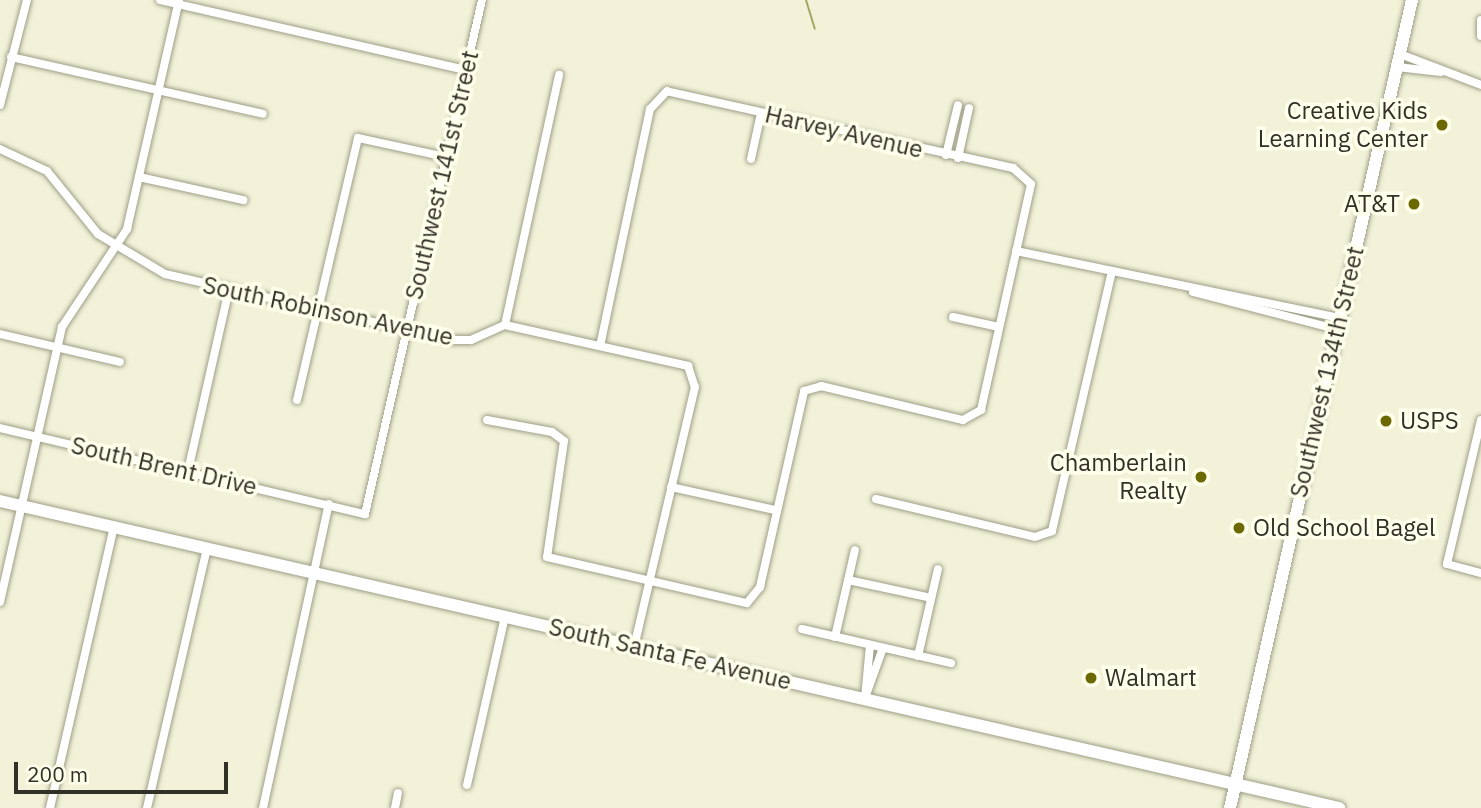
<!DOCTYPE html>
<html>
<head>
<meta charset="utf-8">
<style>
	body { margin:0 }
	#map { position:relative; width:1481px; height:808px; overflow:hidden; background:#f2f2d9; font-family:"IBM Plex Sans",sans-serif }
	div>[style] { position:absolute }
	.stream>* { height:2px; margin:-1px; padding:0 1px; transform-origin:1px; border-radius:1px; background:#a7a562 }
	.roads { filter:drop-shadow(0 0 2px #9f9f88) drop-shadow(0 0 2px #9f9f88) }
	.street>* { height:8px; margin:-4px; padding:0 4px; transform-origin:4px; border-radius:4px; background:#fff }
	.secondary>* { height:12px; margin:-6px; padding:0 6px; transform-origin:6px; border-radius:6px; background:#fff }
	.dots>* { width:19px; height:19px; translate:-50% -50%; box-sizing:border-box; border:4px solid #ffffeb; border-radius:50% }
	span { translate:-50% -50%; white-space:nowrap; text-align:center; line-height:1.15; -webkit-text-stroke:7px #ffffeb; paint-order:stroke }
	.poi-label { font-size:24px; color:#313127 }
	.right { translate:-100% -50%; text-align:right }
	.left { translate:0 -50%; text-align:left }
	.street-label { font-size:24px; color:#313127 }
	.scale { position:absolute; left:14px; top:762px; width:214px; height:32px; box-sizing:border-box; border:4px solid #313127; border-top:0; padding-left:9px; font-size:21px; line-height:24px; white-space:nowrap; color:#313127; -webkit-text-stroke:5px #ffffeb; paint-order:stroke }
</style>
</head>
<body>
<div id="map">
	<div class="stream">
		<i style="left:806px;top:0;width:30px;rotate:73deg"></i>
	</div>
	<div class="roads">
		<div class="street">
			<i style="left:160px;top:0;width:314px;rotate:12.9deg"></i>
			<i style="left:1481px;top:20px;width:16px;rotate:90deg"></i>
			<i style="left:1400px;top:54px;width:87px;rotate:20.9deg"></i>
			<i style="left:11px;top:57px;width:258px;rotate:12.7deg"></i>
			<i style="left:1397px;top:67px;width:44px;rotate:6.5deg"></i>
			<i style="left:0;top:105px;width:108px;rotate:-75.6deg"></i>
			<i style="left:0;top:149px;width:52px;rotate:25.1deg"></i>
			<i style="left:47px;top:171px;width:81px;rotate:51deg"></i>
			<i style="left:98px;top:234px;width:78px;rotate:30.8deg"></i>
			<i style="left:165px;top:274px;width:293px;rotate:13deg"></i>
			<i style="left:450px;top:340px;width:21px"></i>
			<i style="left:471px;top:340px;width:37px;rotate:-24deg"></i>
			<i style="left:505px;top:325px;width:188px;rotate:12.6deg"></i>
			<i style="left:688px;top:366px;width:22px;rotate:72deg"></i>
			<i style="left:695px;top:387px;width:267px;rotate:103.2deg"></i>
			<i style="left:946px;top:155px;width:51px;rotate:-76.5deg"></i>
			<i style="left:958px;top:158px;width:51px;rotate:-77.6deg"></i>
			<i style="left:751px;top:159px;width:47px;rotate:-77.7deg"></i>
			<i style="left:139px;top:177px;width:107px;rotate:12.5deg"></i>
			<i style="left:1016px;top:251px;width:330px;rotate:11.7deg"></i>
			<i style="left:1193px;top:292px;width:148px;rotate:14.5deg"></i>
			<i style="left:953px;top:317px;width:47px;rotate:12.3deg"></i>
			<i style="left:505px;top:325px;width:256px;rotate:-77.8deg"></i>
			<i style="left:0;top:334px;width:123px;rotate:13.1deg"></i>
			<i style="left:297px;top:400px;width:269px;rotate:-76.9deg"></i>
			<i style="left:358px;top:138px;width:90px;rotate:12.2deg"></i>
			<i style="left:487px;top:420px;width:66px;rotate:10.5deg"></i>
			<i style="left:552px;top:432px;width:15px;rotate:37deg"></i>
			<i style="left:564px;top:441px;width:117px;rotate:98.3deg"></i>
			<i style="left:547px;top:557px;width:205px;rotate:13deg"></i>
			<i style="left:747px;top:603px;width:21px;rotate:-51deg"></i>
			<i style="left:760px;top:587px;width:201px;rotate:-77.3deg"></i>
			<i style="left:804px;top:391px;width:18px;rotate:-16deg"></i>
			<i style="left:821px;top:386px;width:146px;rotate:13.5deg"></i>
			<i style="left:963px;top:420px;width:21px;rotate:-29deg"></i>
			<i style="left:981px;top:410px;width:231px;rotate:-77.5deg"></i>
			<i style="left:1031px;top:184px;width:24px;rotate:-138deg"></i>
			<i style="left:1013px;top:168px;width:354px;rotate:-167.5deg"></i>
			<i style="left:667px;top:91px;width:25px;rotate:133deg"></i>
			<i style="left:650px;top:109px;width:242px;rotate:101.9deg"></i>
			<i style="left:1481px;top:420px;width:148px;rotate:103.3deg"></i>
			<i style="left:1447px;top:564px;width:35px;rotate:15deg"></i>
			<i style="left:0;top:428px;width:375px;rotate:13.3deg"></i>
			<i style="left:365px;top:514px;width:527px;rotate:-77.18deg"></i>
			<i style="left:188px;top:471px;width:187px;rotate:-77.3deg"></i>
			<i style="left:671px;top:487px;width:107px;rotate:12.5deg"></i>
			<i style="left:876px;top:499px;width:163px;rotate:13.4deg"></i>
			<i style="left:1035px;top:537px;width:18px;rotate:-19deg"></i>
			<i style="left:1052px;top:531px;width:266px;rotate:-77deg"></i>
			<i style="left:848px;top:580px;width:85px;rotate:12.2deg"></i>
			<i style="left:0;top:602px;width:282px;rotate:-77.3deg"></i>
			<i style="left:62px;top:327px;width:118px;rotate:-56.4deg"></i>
			<i style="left:127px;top:229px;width:235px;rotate:-77.2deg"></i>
			<i style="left:802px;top:629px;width:153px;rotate:12.9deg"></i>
			<i style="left:835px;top:637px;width:89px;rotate:-77.1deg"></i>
			<i style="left:918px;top:656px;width:89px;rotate:-77.1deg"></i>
			<i style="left:866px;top:695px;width:50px;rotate:-70.1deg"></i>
			<i style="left:865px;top:698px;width:53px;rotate:-84.6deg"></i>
			<i style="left:467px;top:785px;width:172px;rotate:-77.3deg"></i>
			<i style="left:50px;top:808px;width:288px;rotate:-77.2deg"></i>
			<i style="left:147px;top:808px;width:267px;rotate:-77deg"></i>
			<i style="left:263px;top:808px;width:311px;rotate:-77.8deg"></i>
			<i style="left:395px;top:808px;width:15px;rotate:-79deg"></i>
		</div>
		<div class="secondary">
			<i style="left:0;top:501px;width:1374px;rotate:12.91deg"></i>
			<i style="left:1230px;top:808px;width:828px;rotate:-77.31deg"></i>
		</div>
	</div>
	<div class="dots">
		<i style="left:1442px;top:125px;background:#6d6902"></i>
		<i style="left:1414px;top:204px;background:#6d6902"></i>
		<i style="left:1386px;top:421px;background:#6d6902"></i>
		<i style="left:1201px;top:477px;background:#6d6902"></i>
		<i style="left:1239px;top:528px;background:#6d6902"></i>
		<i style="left:1091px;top:678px;background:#6d6902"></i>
	</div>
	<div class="poi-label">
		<span class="right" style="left:1428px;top:125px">Creative Kids<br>Learning Center</span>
		<span class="right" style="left:1400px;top:204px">AT&amp;T</span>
		<span class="left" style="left:1400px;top:421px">USPS</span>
		<span class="right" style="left:1187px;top:477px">Chamberlain<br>Realty</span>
		<span class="left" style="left:1253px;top:528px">Old School Bagel</span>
		<span class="left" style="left:1105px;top:678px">Walmart</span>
	</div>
	<div class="street-label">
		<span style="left:844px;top:132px;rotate:13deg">Harvey Avenue</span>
		<span style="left:442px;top:175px;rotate:-77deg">Southwest 141st Street</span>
		<span style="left:328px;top:311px;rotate:12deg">South Robinson Avenue</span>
		<span style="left:1327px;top:372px;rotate:-77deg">Southwest 134th Street</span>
		<span style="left:164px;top:466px;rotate:13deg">South Brent Drive</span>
		<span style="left:670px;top:654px;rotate:13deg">South Santa Fe Avenue</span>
	</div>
	<div class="scale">200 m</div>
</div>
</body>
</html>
